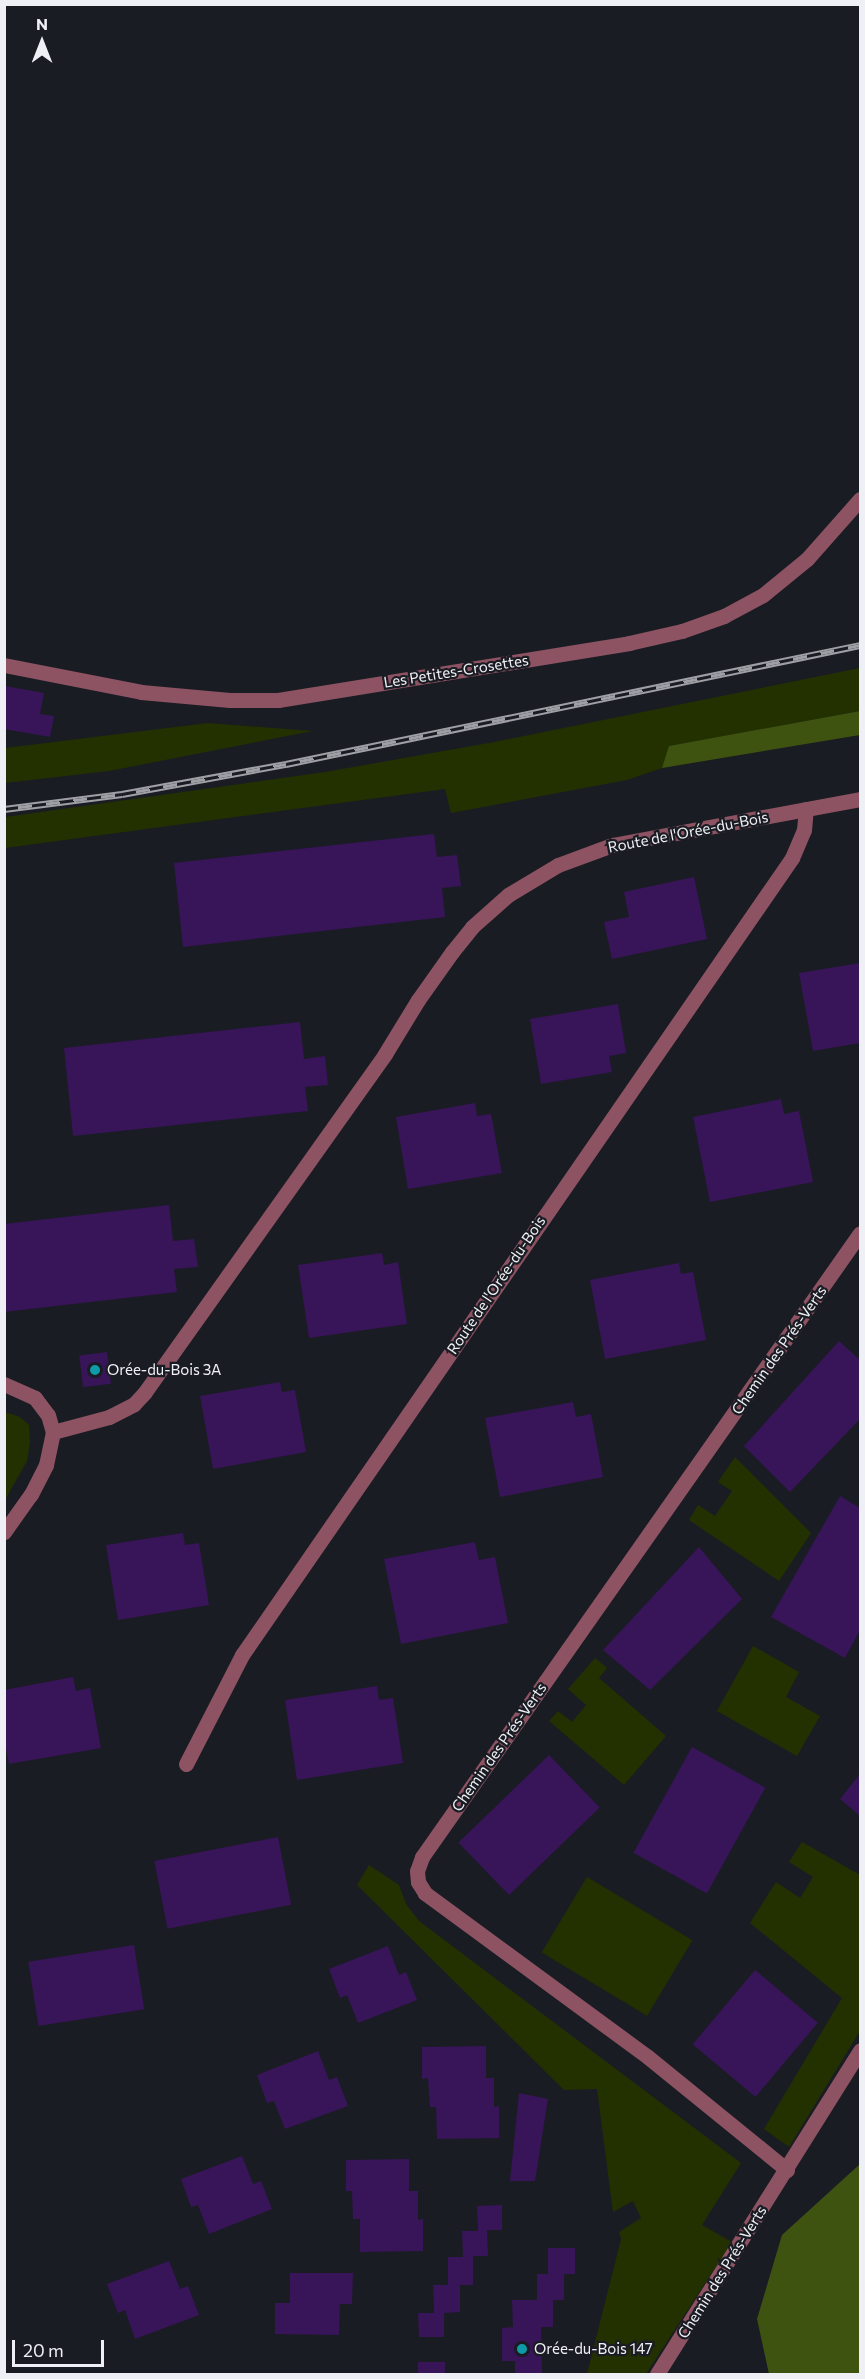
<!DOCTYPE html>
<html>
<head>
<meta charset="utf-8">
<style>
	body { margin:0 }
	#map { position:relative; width:865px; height:2379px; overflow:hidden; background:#1a1c23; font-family:Commissioner,sans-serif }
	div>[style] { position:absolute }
	.green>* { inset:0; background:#233100; transform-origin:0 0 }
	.forest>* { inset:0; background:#3f5311 }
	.building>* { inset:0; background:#381458; transform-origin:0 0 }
	.street>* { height:15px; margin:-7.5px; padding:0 7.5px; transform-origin:7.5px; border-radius:7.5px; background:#8d5363 }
	.rail>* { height:7px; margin-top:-3.5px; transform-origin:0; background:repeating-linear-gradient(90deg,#1a1c23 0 14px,#9fa0a6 0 28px); box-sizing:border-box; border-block:2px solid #9fa0a6 }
	.dots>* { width:16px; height:16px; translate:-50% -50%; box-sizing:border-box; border:3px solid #1a1c23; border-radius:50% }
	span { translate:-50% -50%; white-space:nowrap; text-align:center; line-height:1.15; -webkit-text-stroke:4.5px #1a1c23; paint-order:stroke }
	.street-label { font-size:15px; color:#eff0f5 }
	.poi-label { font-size:15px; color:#eff0f5 }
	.left { translate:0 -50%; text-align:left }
	.frame { position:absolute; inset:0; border:6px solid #eff0f5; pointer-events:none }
	.north { position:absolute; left:12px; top:12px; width:60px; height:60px; -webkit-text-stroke:4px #1a1c23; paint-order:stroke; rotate:0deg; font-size:16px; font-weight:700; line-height:24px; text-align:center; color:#eff0f5 }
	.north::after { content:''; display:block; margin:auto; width:21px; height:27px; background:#eff0f5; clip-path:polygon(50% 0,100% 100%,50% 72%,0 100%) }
	.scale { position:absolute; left:12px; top:2340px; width:92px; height:27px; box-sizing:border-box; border:3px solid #eff0f5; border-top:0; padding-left:8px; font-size:18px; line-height:21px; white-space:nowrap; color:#eff0f5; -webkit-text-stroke:4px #1a1c23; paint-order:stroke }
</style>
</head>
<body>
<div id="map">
	<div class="green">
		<i style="clip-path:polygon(860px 668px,860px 711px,670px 746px,662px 768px,627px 780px,451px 813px,445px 789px,5px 848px,5px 817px,325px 772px,489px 743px)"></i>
		<i style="clip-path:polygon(208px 723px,313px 731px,109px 771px,5px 783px,5px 748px)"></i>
		<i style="clip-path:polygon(5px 1412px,20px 1417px,29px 1425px,30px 1442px,27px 1461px,5px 1500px)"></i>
		<i style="clip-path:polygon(735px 1457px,811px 1533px,779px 1581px,689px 1520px,698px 1505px,715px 1516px,732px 1491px,718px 1482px)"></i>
		<i style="clip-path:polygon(753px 1646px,799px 1672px,786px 1697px,820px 1716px,797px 1756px,717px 1711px)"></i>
		<i style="clip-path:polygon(595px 1658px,607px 1668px,599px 1678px,666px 1736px,624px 1785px,549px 1721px,558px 1711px,572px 1722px,586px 1705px,568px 1689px)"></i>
		<i style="clip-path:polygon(802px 1842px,860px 1875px,860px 2031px,789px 2147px,764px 2129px,842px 1998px,750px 1923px,776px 1882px,800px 1898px,807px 1887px,813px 1877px,789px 1862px)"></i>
		<i style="clip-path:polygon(369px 1865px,399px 1885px,406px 1904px,419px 1921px,741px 2163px,702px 2225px,732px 2242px,646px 2374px,587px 2374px,621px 2239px,619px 2232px,641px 2218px,633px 2201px,613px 2212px,597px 2089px,564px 2090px,357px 1885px)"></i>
		<i style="left:587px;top:1877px;width:123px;height:88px;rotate:31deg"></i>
	</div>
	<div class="forest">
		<i style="clip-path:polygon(860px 711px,860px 735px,662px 768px,669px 746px)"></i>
		<i style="clip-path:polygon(860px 2164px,860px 2374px,769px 2374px,757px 2319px,782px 2235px)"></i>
	</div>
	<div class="building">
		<i style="clip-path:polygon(5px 686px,44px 693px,40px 714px,54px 716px,50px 737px,4px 729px)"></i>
		<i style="clip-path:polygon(434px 834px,437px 857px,457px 855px,461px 886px,442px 888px,445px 917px,183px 947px,174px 863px)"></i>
		<i style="clip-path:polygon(694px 877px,707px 939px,612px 959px,604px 922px,629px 917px,624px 892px)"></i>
		<i style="clip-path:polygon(860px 963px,860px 1043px,813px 1051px,799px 973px)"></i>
		<i style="clip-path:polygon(618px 1004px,626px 1053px,609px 1056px,612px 1072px,541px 1084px,530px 1019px)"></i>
		<i style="clip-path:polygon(300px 1022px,304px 1059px,325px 1056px,328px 1085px,305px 1087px,308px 1111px,73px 1136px,64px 1048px)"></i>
		<i style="clip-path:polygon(781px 1099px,784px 1114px,799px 1111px,813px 1182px,710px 1202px,693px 1117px)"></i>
		<i style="clip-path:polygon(475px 1103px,477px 1116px,491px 1114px,502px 1173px,408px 1189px,396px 1117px)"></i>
		<i style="clip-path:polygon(169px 1205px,173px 1241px,194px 1239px,198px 1267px,174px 1269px,177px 1292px,4px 1312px,4px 1224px)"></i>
		<i style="clip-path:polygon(382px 1253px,384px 1265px,398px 1262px,407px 1324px,309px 1338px,298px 1265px)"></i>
		<i style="clip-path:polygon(679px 1263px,681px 1274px,693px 1272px,706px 1340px,605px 1359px,590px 1280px)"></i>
		<i style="clip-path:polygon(839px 1341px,860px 1360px,860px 1419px,790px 1492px,744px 1446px)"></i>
		<i style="left:107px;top:1352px;width:32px;height:28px;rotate:83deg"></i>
		<i style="clip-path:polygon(280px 1382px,282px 1392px,295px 1390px,306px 1452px,213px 1469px,200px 1396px)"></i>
		<i style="clip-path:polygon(573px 1402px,576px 1417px,591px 1414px,603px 1477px,500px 1497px,485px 1418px)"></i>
		<i style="clip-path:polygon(840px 1496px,860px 1508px,860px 1630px,845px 1658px,771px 1617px)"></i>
		<i style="clip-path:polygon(183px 1533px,185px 1545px,199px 1543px,209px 1605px,118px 1620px,106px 1545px)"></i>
		<i style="clip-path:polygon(475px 1542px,479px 1560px,495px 1557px,508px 1623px,401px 1644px,384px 1559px)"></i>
		<i style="clip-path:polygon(699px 1547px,742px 1599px,650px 1690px,603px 1650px)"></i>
		<i style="clip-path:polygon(73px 1677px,76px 1691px,90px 1688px,101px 1748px,9px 1764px,4px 1739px,4px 1690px)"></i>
		<i style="clip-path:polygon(377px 1686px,379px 1700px,393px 1698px,403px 1763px,297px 1780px,285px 1700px)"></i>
		<i style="left:692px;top:1747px;width:84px;height:121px;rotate:29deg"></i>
		<i style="left:549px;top:1755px;width:73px;height:126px;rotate:46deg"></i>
		<i style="clip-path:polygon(860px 1774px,860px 1816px,840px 1799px)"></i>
		<i style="left:278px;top:1837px;width:69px;height:126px;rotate:79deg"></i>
		<i style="left:134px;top:1945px;width:65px;height:107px;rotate:81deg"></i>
		<i style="clip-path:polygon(388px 1946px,399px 1975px,406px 1972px,417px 2000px,358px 2023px,347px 1995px,340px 1998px,329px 1969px)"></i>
		<i style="left:755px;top:1970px;width:82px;height:97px;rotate:40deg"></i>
		<i style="clip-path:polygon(486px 2046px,486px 2078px,494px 2078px,494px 2107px,499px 2106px,499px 2138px,437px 2139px,436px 2107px,430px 2107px,428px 2078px,422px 2079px,422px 2047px)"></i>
		<i style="clip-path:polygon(318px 2051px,329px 2080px,337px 2077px,348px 2106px,285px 2129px,274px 2101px,267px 2103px,257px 2075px)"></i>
		<i style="clip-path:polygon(519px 2093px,548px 2099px,535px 2181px,510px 2181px)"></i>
		<i style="clip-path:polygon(242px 2156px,253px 2184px,261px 2181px,272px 2209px,209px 2234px,198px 2205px,191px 2207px,181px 2179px)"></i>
		<i style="clip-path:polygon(409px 2159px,409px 2191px,418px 2191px,418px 2220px,423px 2219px,423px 2251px,360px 2252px,360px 2219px,353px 2219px,352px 2191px,346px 2191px,346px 2160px)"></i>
		<i style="clip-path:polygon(502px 2205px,502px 2230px,487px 2230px,488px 2256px,473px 2256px,473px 2285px,460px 2285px,460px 2312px,444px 2313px,444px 2337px,419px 2337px,418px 2313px,434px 2313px,433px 2285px,448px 2285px,448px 2257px,463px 2257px,462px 2231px,478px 2231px,477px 2206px)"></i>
		<i style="clip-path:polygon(548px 2248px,575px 2248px,575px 2274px,564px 2274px,564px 2300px,553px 2300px,553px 2327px,541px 2327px,542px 2374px,515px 2374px,515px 2361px,502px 2361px,502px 2328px,513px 2327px,512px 2300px,537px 2300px,537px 2274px,548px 2274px)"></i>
		<i style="clip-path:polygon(169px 2261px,180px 2289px,188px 2286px,199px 2315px,135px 2339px,125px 2310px,118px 2313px,107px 2284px)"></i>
		<i style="clip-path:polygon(290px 2273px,353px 2273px,352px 2304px,340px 2304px,339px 2335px,275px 2334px,275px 2303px,290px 2303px)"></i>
		<i style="left:445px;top:2362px;width:12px;height:27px;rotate:90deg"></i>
	</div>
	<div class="street">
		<i style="left:4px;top:665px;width:140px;rotate:11.1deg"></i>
		<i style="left:141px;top:692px;width:89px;rotate:5.1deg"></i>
		<i style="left:230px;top:700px;width:48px"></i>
		<i style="left:278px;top:700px;width:356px;rotate:-9.2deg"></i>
		<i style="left:629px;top:643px;width:54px;rotate:-12.8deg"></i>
		<i style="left:682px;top:631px;width:45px;rotate:-19.7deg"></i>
		<i style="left:724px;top:616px;width:44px;rotate:-28.3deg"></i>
		<i style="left:763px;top:595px;width:57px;rotate:-39.3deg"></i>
		<i style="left:807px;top:559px;width:80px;rotate:-48.5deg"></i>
		<i style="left:4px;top:1384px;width:34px;rotate:24deg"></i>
		<i style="left:35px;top:1398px;width:21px;rotate:53deg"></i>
		<i style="left:48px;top:1415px;width:18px;rotate:74deg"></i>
		<i style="left:53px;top:1432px;width:34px;rotate:102deg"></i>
		<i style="left:46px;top:1465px;width:33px;rotate:117deg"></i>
		<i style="left:31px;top:1494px;width:47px;rotate:125.4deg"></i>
		<i style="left:53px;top:1432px;width:58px;rotate:-15deg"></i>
		<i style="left:109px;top:1417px;width:28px;rotate:-27deg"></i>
		<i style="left:134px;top:1404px;width:16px;rotate:-47deg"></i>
		<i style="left:145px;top:1392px;width:415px;rotate:-54.6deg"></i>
		<i style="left:385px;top:1054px;width:63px;rotate:-58.6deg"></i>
		<i style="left:418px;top:1000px;width:59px;rotate:-54.7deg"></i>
		<i style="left:452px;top:952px;width:32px;rotate:-51deg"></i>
		<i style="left:472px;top:927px;width:48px;rotate:-41.6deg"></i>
		<i style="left:508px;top:895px;width:58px;rotate:-31deg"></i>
		<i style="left:558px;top:865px;width:58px;rotate:-20.3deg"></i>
		<i style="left:612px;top:845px;width:252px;rotate:-10.5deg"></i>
		<i style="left:186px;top:1764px;width:123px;rotate:-62.8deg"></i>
		<i style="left:242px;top:1655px;width:968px;rotate:-55.39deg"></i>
		<i style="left:792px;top:858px;width:30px;rotate:-67deg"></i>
		<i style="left:804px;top:830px;width:21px;rotate:-85deg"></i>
		<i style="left:787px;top:2170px;width:179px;rotate:-140.9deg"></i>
		<i style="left:648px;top:2057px;width:277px;rotate:-143.7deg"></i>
		<i style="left:425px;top:1893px;width:13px;rotate:-122deg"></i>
		<i style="left:418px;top:1882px;width:11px;rotate:-95deg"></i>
		<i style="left:417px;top:1871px;width:15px;rotate:-70deg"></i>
		<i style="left:422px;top:1857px;width:762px;rotate:-54.93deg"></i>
		<i style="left:657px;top:2374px;width:382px;rotate:-57.9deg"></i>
	</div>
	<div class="rail">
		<i style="left:4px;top:809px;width:119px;rotate:-7.2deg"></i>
		<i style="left:122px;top:794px;width:167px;rotate:-10.4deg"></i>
		<i style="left:286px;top:764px;width:586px;rotate:-11.71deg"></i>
	</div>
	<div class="dots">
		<i style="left:95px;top:1370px;background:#0f9aa8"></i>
		<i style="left:522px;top:2349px;background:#0f9aa8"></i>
	</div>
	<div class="street-label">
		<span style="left:456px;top:671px;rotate:-9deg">Les Petites-Crosettes</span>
		<span style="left:688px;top:832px;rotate:-11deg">Route de l'Orée-du-Bois</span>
		<span style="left:496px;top:1285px;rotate:-56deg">Route de l'Orée-du-Bois</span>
		<span style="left:779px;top:1350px;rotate:-55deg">Chemin des Prés-Verts</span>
		<span style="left:499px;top:1747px;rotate:-55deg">Chemin des Prés-Verts</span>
		<span style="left:722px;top:2272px;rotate:-58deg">Chemin des Prés-Verts</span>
	</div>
	<div class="poi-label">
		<span class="left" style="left:107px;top:1370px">Orée-du-Bois 3A</span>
		<span class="left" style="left:534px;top:2349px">Orée-du-Bois 147</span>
	</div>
	<div class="frame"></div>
	<div class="north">N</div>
	<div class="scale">20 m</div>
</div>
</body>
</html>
